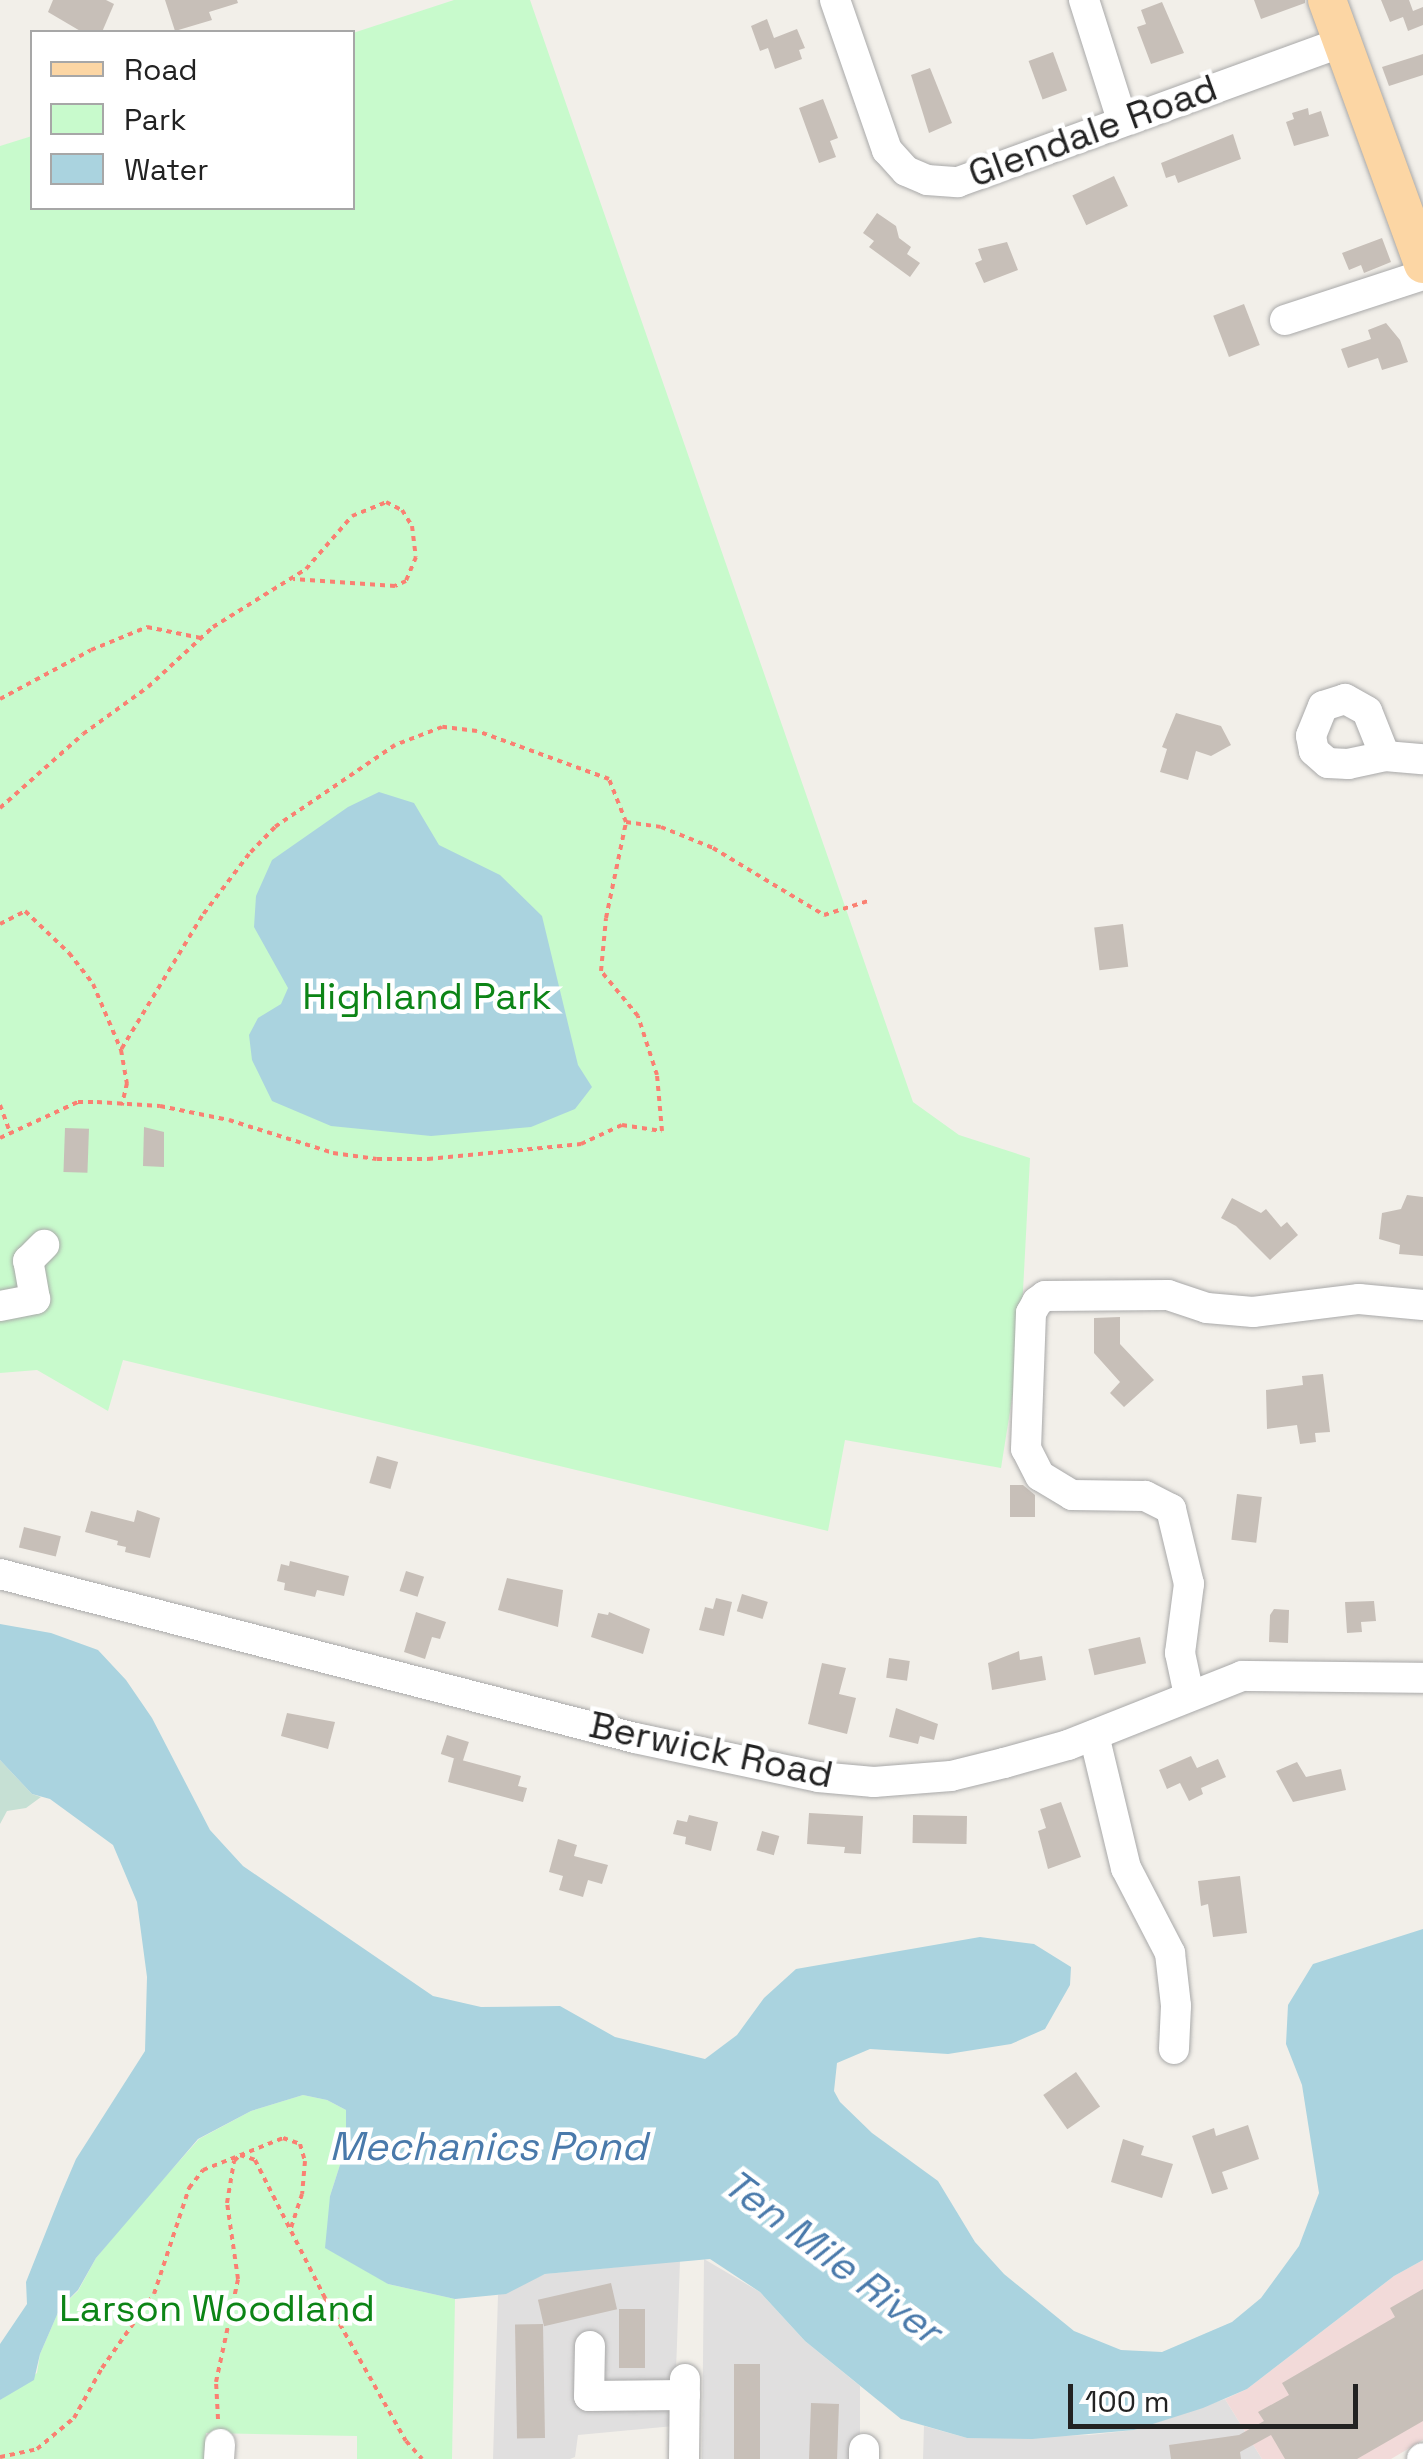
<!DOCTYPE html>
<html>
<head>
<meta charset="utf-8">
<style>
	body { margin:0 }
	#map { position:relative; width:1423px; height:2459px; overflow:hidden; background:#f2efe9; font-family:"Space Grotesk",sans-serif }
	div>[style] { position:absolute }
	.residential>* { inset:0; background:#e0dfdf }
	.commercial>* { inset:0; background:#f2dad9 }
	.wetland>* { inset:0; background:#c6e0d4 }
	.park>* { inset:0; background:#c8facc }
	.water>* { inset:0; background:#aad3df }
	.building>* { inset:0; background:#c7bfb8; transform-origin:0 0 }
	.path>* { height:4px; margin-top:-2px; transform-origin:0; background:repeating-linear-gradient(90deg,#fa8072 0 5px,transparent 0 10px) }
	.roads { filter:drop-shadow(0 0 2px #a9a9a9) drop-shadow(0 0 2px #a9a9a9) }
	.minor>* { height:30px; margin:-15px; padding:0 15px; transform-origin:15px; border-radius:15px; background:#fff }
	.major>* { height:38px; margin:-19px; padding:0 19px; transform-origin:19px; border-radius:19px; background:#fcd6a4 }
	span { translate:-50% -50%; white-space:nowrap; text-align:center; line-height:1.15; -webkit-text-stroke:9px #fff; paint-order:stroke }
	.street-label { font-size:38px; color:#222 }
	.park-label { font-size:38px; color:#0c8416 }
	.water-label { font-size:40px; color:#4a7aab; font-style:italic }
	.legend { position:absolute; left:30px; top:30px; width:325px; height:180px; box-sizing:border-box; background:#fff; border:2px solid #a7a7a7; margin:0; padding:12px 18px; list-style:none; font-size:30px; color:#222 }
	.legend li { display:flex; align-items:center; gap:20px; height:50px }
	.legend b { width:50px; border:2px solid #a7a7a7 }
	.scale { position:absolute; left:1068px; top:2384px; width:290px; height:45px; box-sizing:border-box; border:5px solid #222; border-top:0; padding-left:12px; font-size:30px; line-height:35px; white-space:nowrap; color:#222; -webkit-text-stroke:8px #fff; paint-order:stroke }
</style>
</head>
<body>
<div id="map">
	<div class="residential">
		<i style="clip-path:polygon(704px 2259px,760px 2292px,805px 2341px,860px 2386px,860px 2459px,702px 2459px)"></i>
		<i style="clip-path:polygon(680px 2261px,674px 2426px,578px 2435px,575px 2457px,570px 2459px,493px 2459px,498px 2295px,545px 2274px)"></i>
		<i style="clip-path:polygon(1225px 2399px,1262px 2459px,923px 2459px,924px 2426px,967px 2438px,1090px 2435px,1134px 2430px)"></i>
	</div>
	<div class="commercial">
		<i style="clip-path:polygon(1423px 2260px,1423px 2440px,1391px 2459px,1262px 2459px,1225px 2399px,1247px 2389px,1394px 2276px)"></i>
	</div>
	<div class="wetland">
		<i style="clip-path:polygon(0 1760px,32px 1794px,41px 1797px,26px 1808px,7px 1811px,0 1824px)"></i>
	</div>
	<div class="park">
		<i style="clip-path:polygon(454px 0,530px 0,913px 1102px,959px 1135px,1030px 1158px,1020px 1348px,1001px 1468px,845px 1440px,828px 1531px,123px 1360px,108px 1411px,37px 1370px,0 1373px,0 146px,32px 136px,32px 208px,352px 208px,353px 33px)"></i>
		<i style="clip-path:polygon(303px 2095px,327px 2100px,346px 2110px,346px 2146px,330px 2196px,388px 2284px,455px 2299px,452px 2459px,357px 2459px,357px 2436px,206px 2433px,204px 2459px,0 2459px,0 2400px,37px 2373px,40px 2354px,60px 2308px,78px 2291px,96px 2258px,133px 2213px,199px 2139px,251px 2111px)"></i>
	</div>
	<div class="water">
		<i style="clip-path:polygon(379px 792px,414px 803px,439px 845px,500px 875px,542px 916px,578px 1065px,592px 1087px,575px 1109px,531px 1127px,431px 1136px,331px 1126px,272px 1101px,252px 1060px,249px 1035px,258px 1018px,281px 1004px,288px 988px,254px 927px,256px 896px,272px 860px,348px 807px)"></i>
		<i style="clip-path:polygon(0 1624px,51px 1633px,98px 1650px,126px 1680px,152px 1718px,210px 1830px,243px 1866px,433px 1996px,481px 2007px,560px 2006px,615px 2037px,705px 2059px,737px 2035px,764px 1998px,796px 1969px,980px 1937px,1034px 1944px,1071px 1967px,1070px 1985px,1045px 2029px,1011px 2044px,948px 2054px,870px 2049px,837px 2063px,834px 2091px,840px 2102px,872px 2133px,938px 2181px,975px 2242px,1004px 2274px,1074px 2331px,1121px 2350px,1162px 2352px,1232px 2322px,1261px 2298px,1299px 2246px,1319px 2193px,1302px 2085px,1286px 2044px,1288px 2005px,1313px 1964px,1423px 1929px,1423px 2260px,1394px 2276px,1247px 2389px,1203px 2408px,1134px 2430px,1032px 2439px,967px 2438px,901px 2419px,805px 2341px,760px 2292px,710px 2259px,545px 2274px,506px 2294px,455px 2299px,388px 2284px,325px 2248px,330px 2196px,346px 2146px,346px 2110px,327px 2100px,303px 2095px,251px 2111px,198px 2139px,96px 2258px,78px 2290px,60px 2308px,40px 2354px,34px 2380px,0 2400px,0 2344px,27px 2304px,26px 2282px,61px 2194px,76px 2159px,145px 2051px,147px 1977px,137px 1902px,113px 1845px,50px 1799px,32px 1794px,0 1760px)"></i>
	</div>
	<div class="building">
		<i style="clip-path:polygon(53px 0,106px 0,114px 4px,102px 32px,82px 32px,48px 12px)"></i>
		<i style="clip-path:polygon(165px 0,237px 0,238px 3px,209px 12px,212px 20px,175px 31px)"></i>
		<i style="clip-path:polygon(1254px 0,1305px 0,1305px 3px,1261px 19px)"></i>
		<i style="clip-path:polygon(1381px 0,1409px 0,1413px 11px,1423px 7px,1423px 25px,1408px 31px,1403px 17px,1390px 22px)"></i>
		<i style="clip-path:polygon(1162px 2px,1184px 53px,1151px 64px,1137px 27px,1146px 24px,1141px 10px)"></i>
		<i style="clip-path:polygon(767px 19px,774px 38px,797px 29px,805px 48px,799px 50px,802px 59px,775px 69px,768px 48px,760px 51px,751px 26px)"></i>
		<i style="left:1053px;top:52px;width:41px;height:26px;rotate:70deg"></i>
		<i style="clip-path:polygon(1423px 54px,1423px 75px,1389px 86px,1382px 67px)"></i>
		<i style="clip-path:polygon(930px 68px,952px 123px,929px 133px,911px 75px)"></i>
		<i style="clip-path:polygon(823px 99px,838px 138px,830px 141px,836px 157px,819px 163px,799px 108px)"></i>
		<i style="clip-path:polygon(1308px 108px,1309px 115px,1321px 111px,1329px 136px,1294px 146px,1286px 122px,1294px 119px,1292px 113px)"></i>
		<i style="clip-path:polygon(1233px 134px,1241px 159px,1178px 183px,1175px 175px,1166px 178px,1161px 163px)"></i>
		<i style="left:1114px;top:176px;width:33px;height:46px;rotate:65deg"></i>
		<i style="clip-path:polygon(877px 213px,896px 226px,899px 238px,911px 247px,907px 254px,920px 263px,910px 277px,869px 247px,874px 241px,863px 233px)"></i>
		<i style="clip-path:polygon(1382px 238px,1391px 262px,1364px 273px,1361px 265px,1349px 270px,1342px 253px)"></i>
		<i style="clip-path:polygon(1007px 242px,1018px 270px,984px 283px,975px 263px,982px 260px,978px 249px)"></i>
		<i style="left:1244px;top:304px;width:44px;height:33px;rotate:69deg"></i>
		<i style="clip-path:polygon(1386px 323px,1400px 340px,1408px 362px,1382px 370px,1378px 358px,1348px 368px,1341px 349px,1371px 339px,1368px 330px)"></i>
		<i style="clip-path:polygon(1176px 713px,1221px 726px,1231px 745px,1211px 756px,1196px 751px,1188px 780px,1160px 772px,1167px 749px,1162px 747px)"></i>
		<i style="left:1123px;top:924px;width:43px;height:29px;rotate:83deg"></i>
		<i style="clip-path:polygon(144px 1127px,164px 1132px,164px 1167px,143px 1166px)"></i>
		<i style="left:65px;top:1128px;width:24px;height:44px;rotate:2deg"></i>
		<i style="clip-path:polygon(1407px 1195px,1423px 1197px,1423px 1256px,1399px 1254px,1400px 1245px,1379px 1239px,1382px 1213px,1401px 1209px)"></i>
		<i style="clip-path:polygon(1232px 1198px,1261px 1213px,1266px 1209px,1281px 1227px,1287px 1222px,1298px 1235px,1270px 1260px,1236px 1226px,1221px 1218px)"></i>
		<i style="clip-path:polygon(1120px 1317px,1120px 1344px,1154px 1380px,1124px 1407px,1110px 1393px,1120px 1382px,1094px 1353px,1094px 1318px)"></i>
		<i style="clip-path:polygon(1323px 1374px,1330px 1432px,1315px 1433px,1316px 1442px,1300px 1444px,1297px 1425px,1267px 1429px,1266px 1390px,1303px 1385px,1302px 1376px)"></i>
		<i style="left:377px;top:1456px;width:22px;height:28px;rotate:16deg"></i>
		<i style="clip-path:polygon(1010px 1485px,1023px 1485px,1035px 1495px,1035px 1517px,1010px 1517px)"></i>
		<i style="left:1237px;top:1494px;width:25px;height:46px;rotate:7deg"></i>
		<i style="clip-path:polygon(137px 1510px,160px 1518px,150px 1558px,125px 1552px,126px 1547px,117px 1545px,118px 1541px,85px 1532px,91px 1511px,134px 1522px)"></i>
		<i style="left:24px;top:1527px;width:38px;height:21px;rotate:14deg"></i>
		<i style="clip-path:polygon(290px 1561px,349px 1576px,344px 1596px,317px 1590px,315px 1597px,284px 1590px,285px 1583px,277px 1581px,281px 1564px,289px 1566px)"></i>
		<i style="left:406px;top:1571px;width:19px;height:21px;rotate:18deg"></i>
		<i style="clip-path:polygon(507px 1578px,563px 1590px,558px 1627px,498px 1610px)"></i>
		<i style="left:742px;top:1594px;width:27px;height:18px;rotate:17deg"></i>
		<i style="clip-path:polygon(716px 1598px,732px 1602px,724px 1636px,699px 1630px,705px 1607px,713px 1609px)"></i>
		<i style="clip-path:polygon(1374px 1601px,1376px 1621px,1361px 1622px,1362px 1632px,1347px 1633px,1345px 1602px)"></i>
		<i style="clip-path:polygon(1274px 1609px,1289px 1610px,1288px 1643px,1269px 1642px,1270px 1615px)"></i>
		<i style="clip-path:polygon(416px 1612px,446px 1622px,440px 1639px,432px 1637px,425px 1659px,404px 1652px)"></i>
		<i style="clip-path:polygon(609px 1612px,650px 1629px,643px 1654px,591px 1637px,598px 1613px,608px 1615px)"></i>
		<i style="left:1140px;top:1637px;width:27px;height:53px;rotate:77deg"></i>
		<i style="clip-path:polygon(1019px 1651px,1020px 1660px,1042px 1656px,1046px 1680px,992px 1690px,988px 1663px)"></i>
		<i style="left:889px;top:1658px;width:21px;height:20px;rotate:8deg"></i>
		<i style="clip-path:polygon(822px 1663px,846px 1668px,839px 1694px,856px 1698px,847px 1734px,808px 1724px)"></i>
		<i style="clip-path:polygon(896px 1708px,938px 1724px,934px 1740px,920px 1736px,918px 1744px,889px 1737px)"></i>
		<i style="clip-path:polygon(287px 1713px,335px 1722px,328px 1749px,281px 1736px)"></i>
		<i style="left:447px;top:1735px;width:23px;height:20px;rotate:18deg"></i>
		<i style="clip-path:polygon(1191px 1756px,1197px 1768px,1218px 1759px,1226px 1777px,1201px 1788px,1203px 1794px,1189px 1801px,1180px 1783px,1167px 1789px,1159px 1770px)"></i>
		<i style="clip-path:polygon(454px 1758px,521px 1776px,518px 1786px,527px 1788px,523px 1802px,448px 1782px)"></i>
		<i style="clip-path:polygon(1297px 1762px,1306px 1777px,1341px 1769px,1346px 1790px,1293px 1802px,1276px 1771px)"></i>
		<i style="clip-path:polygon(1061px 1802px,1081px 1857px,1048px 1869px,1038px 1831px,1046px 1828px,1040px 1809px)"></i>
		<i style="clip-path:polygon(809px 1813px,863px 1816px,861px 1854px,844px 1853px,845px 1847px,807px 1844px)"></i>
		<i style="clip-path:polygon(689px 1815px,718px 1822px,711px 1851px,685px 1844px,686px 1837px,673px 1834px,677px 1820px,687px 1822px)"></i>
		<i style="left:913px;top:1815px;width:54px;height:28px;rotate:1deg"></i>
		<i style="left:762px;top:1831px;width:18px;height:20px;rotate:16deg"></i>
		<i style="clip-path:polygon(558px 1839px,577px 1845px,574px 1856px,608px 1865px,602px 1884px,588px 1880px,583px 1897px,559px 1890px,563px 1876px,549px 1872px)"></i>
		<i style="clip-path:polygon(1240px 1876px,1247px 1933px,1213px 1937px,1208px 1904px,1201px 1906px,1198px 1881px)"></i>
		<i style="left:1076px;top:2072px;width:42px;height:40px;rotate:55deg"></i>
		<i style="clip-path:polygon(1248px 2125px,1259px 2159px,1222px 2172px,1228px 2189px,1212px 2194px,1192px 2136px,1214px 2128px,1216px 2136px)"></i>
		<i style="clip-path:polygon(1123px 2139px,1144px 2146px,1141px 2155px,1173px 2164px,1162px 2198px,1111px 2182px)"></i>
		<i style="left:611px;top:2283px;width:27px;height:75px;rotate:77deg"></i>
		<i style="clip-path:polygon(1423px 2289px,1423px 2421px,1357px 2459px,1285px 2459px,1271px 2435px,1240px 2452px,1241px 2459px,1171px 2459px,1169px 2445px,1239px 2435px,1264px 2421px,1258px 2412px,1289px 2395px,1282px 2383px,1395px 2317px,1390px 2308px)"></i>
		<i style="left:619px;top:2309px;width:26px;height:59px"></i>
		<i style="left:543px;top:2324px;width:114px;height:28px;rotate:89deg"></i>
		<i style="left:760px;top:2364px;width:95px;height:26px;rotate:90deg"></i>
		<i style="left:811px;top:2403px;width:28px;height:56px;rotate:2deg"></i>
	</div>
	<div class="path">
		<i style="left:0;top:699px;width:103px;rotate:-28.3deg"></i>
		<i style="left:91px;top:650px;width:61px;rotate:-22.3deg"></i>
		<i style="left:147px;top:627px;width:55px;rotate:11.5deg"></i>
		<i style="left:0;top:808px;width:111px;rotate:-41.7deg"></i>
		<i style="left:83px;top:734px;width:80px;rotate:-35.9deg"></i>
		<i style="left:148px;top:687px;width:88px;rotate:-42.7deg"></i>
		<i style="left:213px;top:627px;width:110px;rotate:-31.9deg"></i>
		<i style="left:306px;top:569px;width:70px;rotate:-49deg"></i>
		<i style="left:352px;top:516px;width:37px;rotate:-22deg"></i>
		<i style="left:386px;top:502px;width:18px;rotate:27deg"></i>
		<i style="left:402px;top:510px;width:19px;rotate:58deg"></i>
		<i style="left:412px;top:526px;width:31px;rotate:83deg"></i>
		<i style="left:416px;top:557px;width:26px;rotate:113deg"></i>
		<i style="left:406px;top:581px;width:12px;rotate:156deg"></i>
		<i style="left:395px;top:586px;width:102px;rotate:-176.1deg"></i>
		<i style="left:626px;top:822px;width:35px;rotate:8deg"></i>
		<i style="left:661px;top:827px;width:56px;rotate:22deg"></i>
		<i style="left:713px;top:848px;width:130px;rotate:31.1deg"></i>
		<i style="left:824px;top:915px;width:49px;rotate:-17.7deg"></i>
		<i style="left:0;top:924px;width:28px;rotate:-27deg"></i>
		<i style="left:25px;top:911px;width:61px;rotate:43.7deg"></i>
		<i style="left:69px;top:953px;width:39px;rotate:52deg"></i>
		<i style="left:93px;top:984px;width:72px;rotate:67deg"></i>
		<i style="left:121px;top:1050px;width:34px;rotate:80deg"></i>
		<i style="left:127px;top:1083px;width:23px;rotate:103deg"></i>
		<i style="left:0;top:1105px;width:30px;rotate:70deg"></i>
		<i style="left:0;top:1138px;width:86px;rotate:-24.8deg"></i>
		<i style="left:78px;top:1102px;width:19px"></i>
		<i style="left:97px;top:1102px;width:63px;rotate:3.6deg"></i>
		<i style="left:160px;top:1106px;width:70px;rotate:11.5deg"></i>
		<i style="left:229px;top:1120px;width:109px;rotate:17.6deg"></i>
		<i style="left:333px;top:1153px;width:44px;rotate:7.8deg"></i>
		<i style="left:377px;top:1159px;width:51px"></i>
		<i style="left:428px;top:1159px;width:154px;rotate:-5.6deg"></i>
		<i style="left:581px;top:1144px;width:45px;rotate:-24.9deg"></i>
		<i style="left:622px;top:1125px;width:40px;rotate:8.5deg"></i>
		<i style="left:662px;top:1131px;width:56px;rotate:-95.1deg"></i>
		<i style="left:657px;top:1075px;width:62px;rotate:-107.9deg"></i>
		<i style="left:638px;top:1016px;width:58px;rotate:-129.4deg"></i>
		<i style="left:601px;top:971px;width:53px;rotate:-84.6deg"></i>
		<i style="left:606px;top:918px;width:98px;rotate:-78.2deg"></i>
		<i style="left:626px;top:822px;width:46px;rotate:-111.6deg"></i>
		<i style="left:609px;top:779px;width:140px;rotate:-160deg"></i>
		<i style="left:477px;top:731px;width:35px;rotate:-173deg"></i>
		<i style="left:442px;top:727px;width:50px;rotate:159deg"></i>
		<i style="left:395px;top:745px;width:145px;rotate:145.7deg"></i>
		<i style="left:275px;top:827px;width:37px;rotate:134deg"></i>
		<i style="left:249px;top:854px;width:78px;rotate:127.2deg"></i>
		<i style="left:202px;top:916px;width:157px;rotate:121.2deg"></i>
		<i style="left:218px;top:2419px;width:37px;rotate:-93deg"></i>
		<i style="left:216px;top:2382px;width:105px;rotate:-77.9deg"></i>
		<i style="left:238px;top:2279px;width:77px;rotate:-98.2deg"></i>
		<i style="left:227px;top:2203px;width:43px;rotate:-80.5deg"></i>
		<i style="left:234px;top:2161px;width:8px;rotate:-45deg"></i>
		<i style="left:240px;top:2155px;width:16px;rotate:18deg"></i>
		<i style="left:255px;top:2160px;width:155px;rotate:63.1deg"></i>
		<i style="left:325px;top:2298px;width:164px;rotate:60.5deg"></i>
		<i style="left:406px;top:2441px;width:24px;rotate:48deg"></i>
		<i style="left:0;top:2457px;width:38px;rotate:-12deg"></i>
		<i style="left:37px;top:2449px;width:48px;rotate:-40deg"></i>
		<i style="left:74px;top:2418px;width:57px;rotate:-60.8deg"></i>
		<i style="left:102px;top:2368px;width:90px;rotate:-54.9deg"></i>
		<i style="left:154px;top:2294px;width:112px;rotate:-71.7deg"></i>
		<i style="left:189px;top:2188px;width:23px;rotate:-52deg"></i>
		<i style="left:203px;top:2170px;width:86px;rotate:-21.8deg"></i>
		<i style="left:283px;top:2138px;width:18px;rotate:19deg"></i>
		<i style="left:300px;top:2144px;width:18px;rotate:74deg"></i>
		<i style="left:305px;top:2161px;width:33px;rotate:95deg"></i>
		<i style="left:302px;top:2194px;width:38px;rotate:108deg"></i>
	</div>
	<div class="roads">
		<div class="minor">
			<i style="left:835px;top:0;width:159px;rotate:70.9deg"></i>
			<i style="left:887px;top:150px;width:28px;rotate:48deg"></i>
			<i style="left:906px;top:171px;width:23px;rotate:23deg"></i>
			<i style="left:927px;top:180px;width:31px;rotate:4deg"></i>
			<i style="left:958px;top:182px;width:410px;rotate:-20deg"></i>
			<i style="left:1084px;top:0;width:126px;rotate:72.4deg"></i>
			<i style="left:1285px;top:320px;width:145px;rotate:-18.1deg"></i>
			<i style="left:1385px;top:756px;width:48px;rotate:-111.8deg"></i>
			<i style="left:1367px;top:711px;width:25px;rotate:-151deg"></i>
			<i style="left:1345px;top:699px;width:23px;rotate:162deg"></i>
			<i style="left:1323px;top:706px;width:32px;rotate:112deg"></i>
			<i style="left:1311px;top:736px;width:15px;rotate:79deg"></i>
			<i style="left:1314px;top:751px;width:18px;rotate:41deg"></i>
			<i style="left:1328px;top:763px;width:20px;rotate:3deg"></i>
			<i style="left:1348px;top:764px;width:38px;rotate:-12deg"></i>
			<i style="left:1385px;top:756px;width:38px;rotate:5deg"></i>
			<i style="left:0;top:1306px;width:36px;rotate:-11deg"></i>
			<i style="left:35px;top:1299px;width:39px;rotate:-100deg"></i>
			<i style="left:28px;top:1261px;width:23px;rotate:-45deg"></i>
			<i style="left:0;top:1574px;width:656px;rotate:14.48deg"></i>
			<i style="left:635px;top:1738px;width:187px;rotate:12deg"></i>
			<i style="left:818px;top:1777px;width:56px;rotate:5.1deg"></i>
			<i style="left:874px;top:1782px;width:77px;rotate:-4.5deg"></i>
			<i style="left:951px;top:1776px;width:55px;rotate:-13.8deg"></i>
			<i style="left:1004px;top:1763px;width:66px;rotate:-15.7deg"></i>
			<i style="left:1068px;top:1745px;width:187px;rotate:-21.6deg"></i>
			<i style="left:1242px;top:1676px;width:181px;rotate:0.6deg"></i>
			<i style="left:1189px;top:1695px;width:43px;rotate:-102.1deg"></i>
			<i style="left:1180px;top:1653px;width:70px;rotate:-82.6deg"></i>
			<i style="left:1189px;top:1584px;width:77px;rotate:-103.5deg"></i>
			<i style="left:1171px;top:1509px;width:29px;rotate:-153deg"></i>
			<i style="left:1145px;top:1496px;width:73px;rotate:-179.2deg"></i>
			<i style="left:1072px;top:1495px;width:37px;rotate:-149deg"></i>
			<i style="left:1040px;top:1476px;width:30px;rotate:-117deg"></i>
			<i style="left:1026px;top:1449px;width:136px;rotate:-87.9deg"></i>
			<i style="left:1031px;top:1313px;width:13px;rotate:-61deg"></i>
			<i style="left:1037px;top:1302px;width:10px;rotate:-37deg"></i>
			<i style="left:1045px;top:1296px;width:123px;rotate:-0.5deg"></i>
			<i style="left:1168px;top:1295px;width:41px;rotate:18.4deg"></i>
			<i style="left:1207px;top:1308px;width:46px;rotate:5deg"></i>
			<i style="left:1253px;top:1312px;width:107px;rotate:-7deg"></i>
			<i style="left:1359px;top:1299px;width:64px;rotate:5.4deg"></i>
			<i style="left:1094px;top:1735px;width:137px;rotate:76.5deg"></i>
			<i style="left:1126px;top:1868px;width:96px;rotate:62.6deg"></i>
			<i style="left:1170px;top:1953px;width:53px;rotate:83.5deg"></i>
			<i style="left:1176px;top:2006px;width:43px;rotate:92.7deg"></i>
			<i style="left:590px;top:2346px;width:50px;rotate:91.1deg"></i>
			<i style="left:589px;top:2396px;width:96px;rotate:-0.6deg"></i>
			<i style="left:864px;top:2449px;width:10px;rotate:90deg"></i>
			<i style="left:219px;top:2459px;width:15px;rotate:-86deg"></i>
			<i style="left:684px;top:2459px;width:80px;rotate:-89.3deg"></i>
			<i style="left:1422px;top:2459px;width:1px;rotate:-45deg"></i>
		</div>
		<div class="major">
			<i style="left:1327px;top:0;width:281px;rotate:70deg"></i>
		</div>
	</div>
	<div class="street-label">
		<span style="left:1093px;top:131px;rotate:-20deg">Glendale Road</span>
		<span style="left:711px;top:1750px;rotate:12deg">Berwick Road</span>
	</div>
	<div class="park-label">
		<span style="left:427px;top:997px">Highland Park</span>
		<span style="left:217px;top:2309px">Larson Woodland</span>
	</div>
	<div class="water-label">
		<span style="left:488px;top:2147px">Mechanics Pond</span>
		<span style="left:832px;top:2257px;rotate:37deg">Ten Mile River</span>
	</div>
	<ul class="legend">
	<li><b style="height:12px;background:#fcd6a4"></b>Road</li>
	<li><b style="height:28px;background:#c8facc"></b>Park</li>
	<li><b style="height:28px;background:#aad3df"></b>Water</li>
	</ul>
	<div class="scale">100 m</div>
</div>
</body>
</html>
